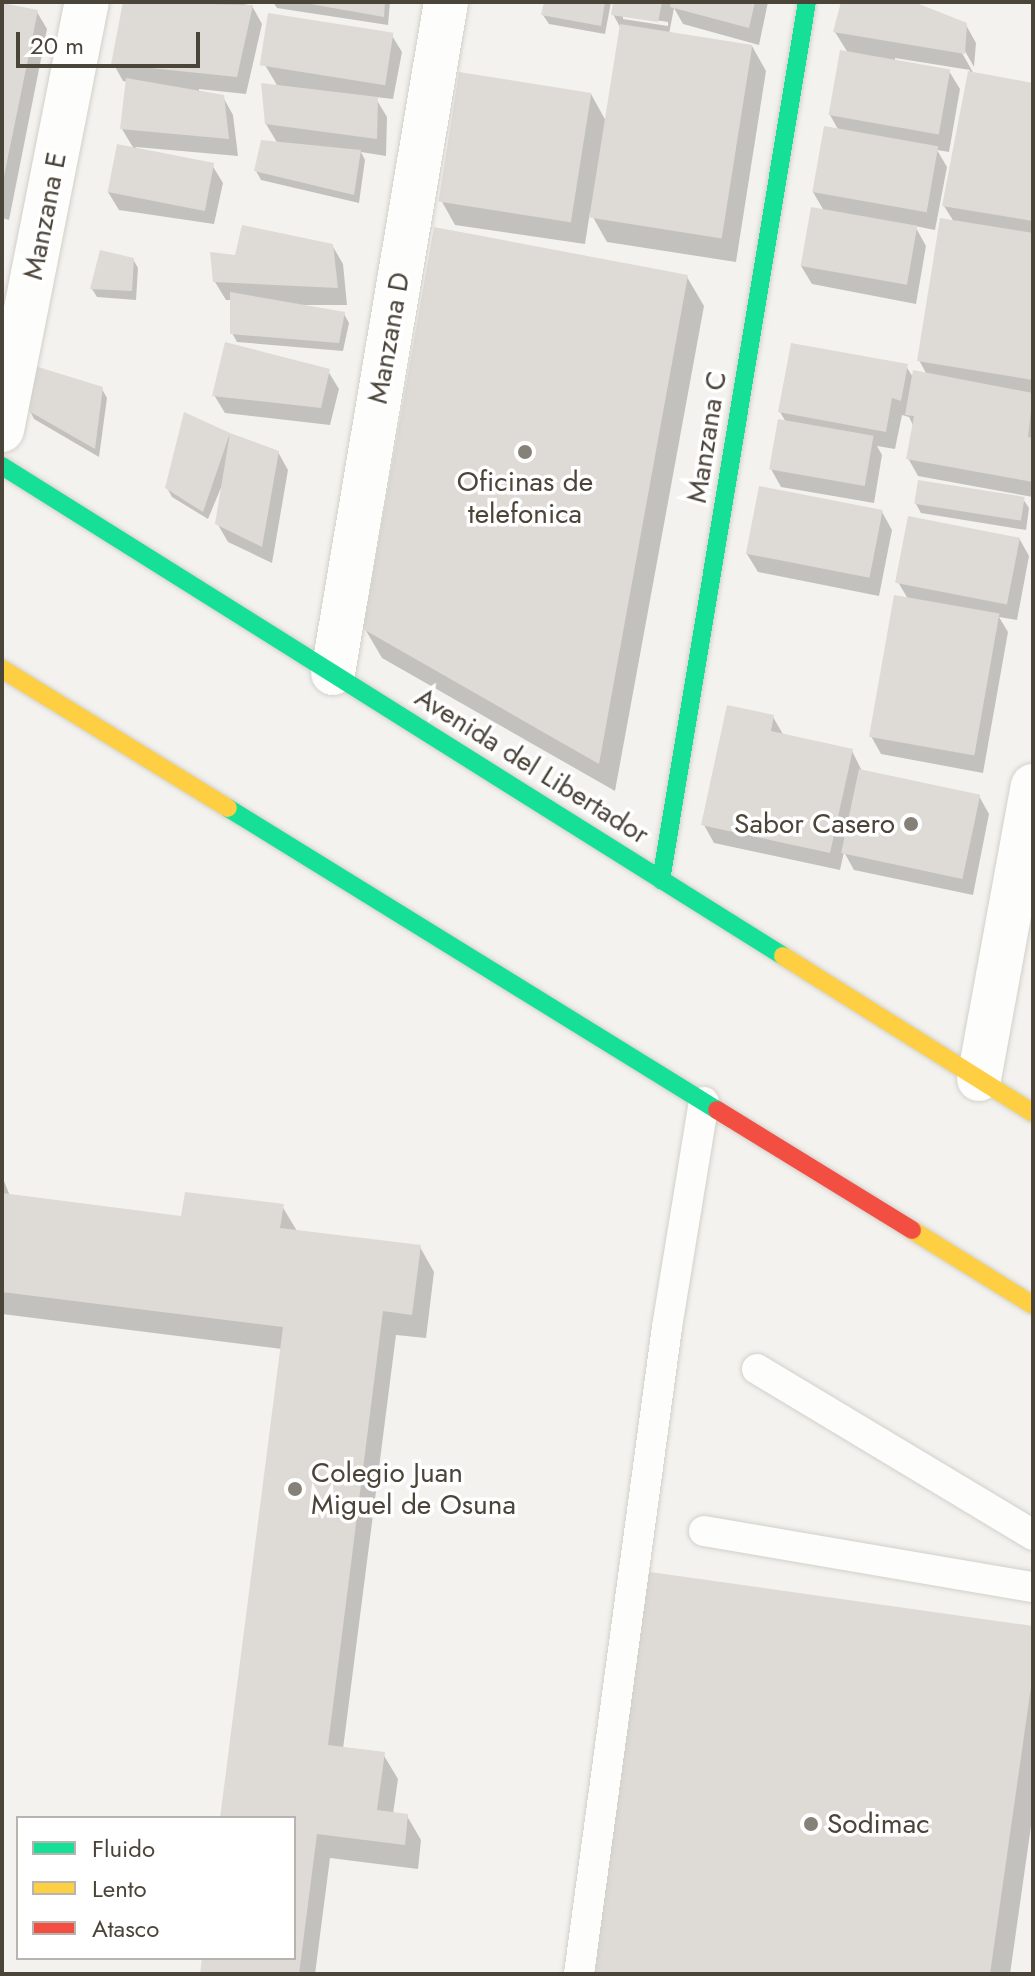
<!DOCTYPE html>
<html>
<head>
<meta charset="utf-8">
<style>
	body { margin:0 }
	#map { position:relative; width:1035px; height:1976px; overflow:hidden; background:#f4f2ee; font-family:Jost,sans-serif }
	div>[style] { position:absolute }
	.shadow>* { inset:0; background:#0003 }
	.building>* { inset:0; background:#dedbd6; transform-origin:0 0 }
	.roads { filter:drop-shadow(0 0 2px #d2d0cb) drop-shadow(0 0 2px #d2d0cb) }
	.lane>* { height:30px; margin:-15px; padding:0 15px; transform-origin:15px; border-radius:15px; background:#fdfdfc }
	.street>* { height:44px; margin:-22px; padding:0 22px; transform-origin:22px; border-radius:22px; background:#fdfdfc }
	.fast>* { height:18px; margin:-9px; padding:0 9px; transform-origin:9px; border-radius:9px; background:#16e098 }
	.slow>* { height:18px; margin:-9px; padding:0 9px; transform-origin:9px; border-radius:9px; background:#ffcf43 }
	.jam>* { height:18px; margin:-9px; padding:0 9px; transform-origin:9px; border-radius:9px; background:#f24e42 }
	.dots>* { width:22px; height:22px; translate:-50% -50%; box-sizing:border-box; border:4px solid #fff; border-radius:50% }
	span { translate:-50% -50%; white-space:nowrap; text-align:center; line-height:1.15; -webkit-text-stroke:7px #fff; paint-order:stroke }
	.street-label { font-size:28px; color:#4b4439 }
	.poi-label { font-size:28px; color:#4b4439 }
	.right { translate:-100% -50%; text-align:right }
	.left { translate:0 -50%; text-align:left }
	.frame { position:absolute; inset:0; border:4px solid #4b4439; pointer-events:none }
	.legend { position:absolute; left:16px; top:1816px; width:280px; height:144px; box-sizing:border-box; background:#fff; border:2px solid #b7b4b0; margin:0; padding:10px 14px; list-style:none; font-size:24px; color:#4b4439 }
	.legend li { display:flex; align-items:center; gap:16px; height:40px }
	.legend b { width:40px; border:2px solid #b7b4b0 }
	.scale { position:absolute; left:16px; top:32px; width:184px; height:36px; box-sizing:border-box; border:4px solid #4b4439; border-top:0; padding-left:10px; font-size:24px; line-height:28px; white-space:nowrap; color:#4b4439; -webkit-text-stroke:6px #fff; paint-order:stroke }
</style>
</head>
<body>
<div id="map">
	<div class="shadow">
		<i style="clip-path:polygon(125px 2px,236px 2px,252px 6px,262px 24px,246px 94px,199px 89px,199px 93px,223px 97px,233px 115px,238px 156px,136px 147px,136px 150px,212px 165px,223px 183px,214px 224px,119px 210px,108px 192px,134px 149px,122px 129px,128px 82px,123px 81px,113px 63px)"></i>
		<i style="clip-path:polygon(273px 2px,390px 2px,388px 25px,277px 8px)"></i>
		<i style="clip-path:polygon(546px 2px,611px 2px,605px 34px,549px 24px,543px 15px)"></i>
		<i style="clip-path:polygon(evenodd,615px 2px,768px 2px,759px 45px,683px 24px,674px 8px,669px 34px,752px 46px,766px 71px,736px 262px,607px 242px,590px 212px,585px 244px,455px 225px,441px 200px,591px 94px,607px 123px,621px 29px,613px 14px,615px 2px,623px 15px,668px 22px,668px 26px,623px 19px,623px 15px)"></i>
		<i style="clip-path:polygon(843px 2px,909px 2px,966px 25px,976px 43px,974px 67px,961px 44px,958px 46px,974px 74px,1033px 85px,1033px 497px,918px 476px,908px 458px,914px 427px,909px 417px,902px 415px,895px 449px,877px 446px,882px 455px,874px 503px,781px 487px,771px 469px,786px 422px,780px 412px,906px 366px,914px 379px,927px 375px,919px 360px,954px 222px,944px 206px,970px 70px,895px 58px,895px 62px,949px 71px,960px 89px,949px 152px,937px 150px,947px 167px,935px 230px,915px 226px,926px 246px,916px 304px,812px 284px,801px 266px,824px 211px,813px 192px,839px 131px,830px 115px,848px 53px,835px 32px)"></i>
		<i style="clip-path:polygon(2px 5px,37px 12px,47px 29px,9px 220px,2px 218px)"></i>
		<i style="clip-path:polygon(391px 34px,402px 52px,393px 99px,375px 97px,387px 117px,386px 156px,361px 152px,365px 160px,359px 203px,261px 180px,256px 171px,278px 144px,266px 124px,278px 87px,265px 65px)"></i>
		<i style="clip-path:polygon(332px 245px,343px 264px,347px 305px,294px 305px,344px 314px,349px 323px,343px 351px,237px 342px,232px 333px,232px 300px,226px 300px,215px 282px,237px 257px)"></i>
		<i style="clip-path:polygon(133px 259px,138px 268px,136px 300px,97px 297px,92px 289px)"></i>
		<i style="clip-path:polygon(687px 277px,704px 306px,615px 791px,382px 658px,365px 629px)"></i>
		<i style="clip-path:polygon(328px 371px,339px 389px,330px 425px,225px 413px,214px 395px)"></i>
		<i style="clip-path:polygon(102px 389px,107px 398px,99px 457px,34px 419px,29px 409px)"></i>
		<i style="clip-path:polygon(229px 435px,278px 452px,288px 470px,272px 563px,228px 542px,217px 523px,225px 478px,208px 519px,172px 497px,167px 488px)"></i>
		<i style="clip-path:polygon(1023px 499px,1029px 508px,1026px 530px,921px 513px,916px 504px)"></i>
		<i style="clip-path:polygon(882px 512px,892px 530px,879px 596px,758px 572px,747px 554px)"></i>
		<i style="clip-path:polygon(1019px 538px,1029px 556px,1017px 620px,999px 617px,1008px 632px,983px 773px,881px 754px,871px 736px,908px 599px,898px 582px)"></i>
		<i style="clip-path:polygon(773px 717px,784px 736px,852px 751px,862px 771px,979px 796px,989px 814px,973px 895px,854px 870px,844px 852px,840px 870px,714px 843px,704px 825px)"></i>
		<i style="clip-path:polygon(2px 1176px,10px 1196px,183px 1218px,282px 1206px,297px 1231px,420px 1247px,434px 1272px,426px 1338px,396px 1335px,343px 1749px,383px 1754px,398px 1779px,393px 1814px,407px 1816px,421px 1840px,418px 1869px,330px 1858px,315px 1974px,202px 1974px,204px 1958px,294px 1958px,294px 1818px,222px 1818px,282px 1349px,2px 1314px)"></i>
		<i style="clip-path:polygon(1033px 1628px,1033px 1812px,1010px 1974px,593px 1974px)"></i>
	</div>
	<div class="building">
		<i style="clip-path:polygon(123px 2px,253px 5px,237px 77px,111px 64px)"></i>
		<i style="clip-path:polygon(299px 2px,385px 2px,384px 17px)"></i>
		<i style="clip-path:polygon(544px 2px,605px 2px,601px 26px,541px 15px)"></i>
		<i style="clip-path:polygon(613px 2px,662px 2px,658px 22px,611px 15px)"></i>
		<i style="clip-path:polygon(671px 2px,755px 2px,749px 28px,670px 7px)"></i>
		<i style="clip-path:polygon(841px 2px,914px 2px,967px 23px,965px 54px,833px 32px)"></i>
		<i style="clip-path:polygon(2px 3px,38px 10px,3px 181px,2px 181px)"></i>
		<i style="left:268px;top:13px;width:127px;height:53px;rotate:9deg"></i>
		<i style="left:620px;top:24px;width:134px;height:196px;rotate:9deg"></i>
		<i style="left:840px;top:50px;width:112px;height:66px;rotate:10deg"></i>
		<i style="clip-path:polygon(968px 71px,1033px 83px,1033px 221px,942px 206px)"></i>
		<i style="left:459px;top:72px;width:134px;height:131px;rotate:9deg"></i>
		<i style="clip-path:polygon(126px 78px,224px 95px,229px 139px,120px 129px)"></i>
		<i style="clip-path:polygon(261px 83px,378px 97px,377px 139px,265px 124px)"></i>
		<i style="left:824px;top:126px;width:116px;height:67px;rotate:10deg"></i>
		<i style="clip-path:polygon(261px 140px,361px 150px,354px 195px,254px 171px)"></i>
		<i style="left:117px;top:144px;width:99px;height:49px;rotate:11deg"></i>
		<i style="left:811px;top:207px;width:108px;height:60px;rotate:10deg"></i>
		<i style="clip-path:polygon(940px 218px,1033px 233px,1033px 380px,917px 361px)"></i>
		<i style="clip-path:polygon(242px 225px,333px 244px,338px 288px,213px 282px,210px 252px,235px 255px)"></i>
		<i style="clip-path:polygon(434px 227px,688px 275px,599px 764px,363px 629px)"></i>
		<i style="clip-path:polygon(100px 250px,134px 258px,132px 291px,90px 289px)"></i>
		<i style="clip-path:polygon(230px 292px,345px 312px,339px 343px,230px 334px)"></i>
		<i style="clip-path:polygon(225px 342px,330px 369px,321px 408px,212px 396px)"></i>
		<i style="clip-path:polygon(791px 343px,908px 364px,901px 401px,892px 398px,886px 432px,778px 412px)"></i>
		<i style="clip-path:polygon(35px 366px,103px 387px,95px 449px,27px 410px)"></i>
		<i style="clip-path:polygon(913px 370px,1033px 393px,1028px 437px,1033px 438px,1033px 482px,906px 459px,914px 416px,905px 415px)"></i>
		<i style="clip-path:polygon(184px 412px,230px 433px,203px 512px,165px 488px)"></i>
		<i style="left:778px;top:419px;width:97px;height:51px;rotate:10deg"></i>
		<i style="clip-path:polygon(230px 433px,279px 451px,262px 547px,215px 524px)"></i>
		<i style="left:918px;top:480px;width:108px;height:24px;rotate:9deg"></i>
		<i style="left:759px;top:486px;width:126px;height:69px;rotate:11deg"></i>
		<i style="left:908px;top:516px;width:114px;height:68px;rotate:11deg"></i>
		<i style="left:894px;top:595px;width:107px;height:144px;rotate:10deg"></i>
		<i style="clip-path:polygon(727px 705px,774px 715px,771px 731px,853px 749px,830px 853px,701px 825px)"></i>
		<i style="left:859px;top:769px;width:124px;height:86px;rotate:12deg"></i>
		<i style="clip-path:polygon(185px 1192px,284px 1204px,280px 1228px,421px 1245px,412px 1315px,383px 1311px,328px 1745px,385px 1752px,377px 1810px,408px 1814px,405px 1845px,317px 1834px,299px 1974px,200px 1974px,202px 1958px,294px 1958px,294px 1818px,220px 1818px,283px 1327px,2px 1292px,2px 1193px,181px 1216px)"></i>
		<i style="clip-path:polygon(643px 1571px,1033px 1626px,1033px 1673px,990px 1974px,591px 1974px)"></i>
	</div>
	<div class="roads">
		<div class="lane">
			<i style="left:757px;top:1369px;width:322px;rotate:31deg"></i>
			<i style="left:704px;top:1531px;width:334px;rotate:9.7deg"></i>
			<i style="left:579px;top:1974px;width:653px;rotate:-82.25deg"></i>
			<i style="left:667px;top:1327px;width:228px;rotate:-80.7deg"></i>
		</div>
		<div class="street">
			<i style="left:2px;top:430px;width:436px;rotate:-78.8deg"></i>
			<i style="left:333px;top:673px;width:680px;rotate:-80.44deg"></i>
			<i style="left:979px;top:1079px;width:298px;rotate:-79.6deg"></i>
		</div>
		<div class="fast">
			<i style="left:2px;top:466px;width:922px;rotate:32.1deg"></i>
			<i style="left:228px;top:808px;width:575px;rotate:31.7deg"></i>
			<i style="left:661px;top:880px;width:890px;rotate:-80.56deg"></i>
		</div>
		<div class="slow">
			<i style="left:2px;top:669px;width:265px;rotate:31.6deg"></i>
			<i style="left:783px;top:956px;width:295px;rotate:32.1deg"></i>
			<i style="left:912px;top:1230px;width:142px;rotate:31.8deg"></i>
		</div>
		<div class="jam">
			<i style="left:717px;top:1110px;width:229px;rotate:31.6deg"></i>
		</div>
	</div>
	<div class="dots">
		<i style="left:525px;top:452px;background:#868178"></i>
		<i style="left:911px;top:824px;background:#868178"></i>
		<i style="left:295px;top:1489px;background:#868178"></i>
		<i style="left:811px;top:1824px;background:#868178"></i>
	</div>
	<div class="street-label">
		<span style="left:45px;top:216px;rotate:-79deg">Manzana E</span>
		<span style="left:389px;top:338px;rotate:-80deg">Manzana D</span>
		<span style="left:707px;top:437px;rotate:-81deg">Manzana C</span>
		<span style="left:532px;top:766px;rotate:32deg">Avenida del Libertador</span>
	</div>
	<div class="poi-label">
		<span style="left:525px;top:498px">Oficinas de<br>telefonica</span>
		<span class="right" style="left:895px;top:824px">Sabor Casero</span>
		<span class="left" style="left:311px;top:1489px">Colegio Juan<br>Miguel de Osuna</span>
		<span class="left" style="left:827px;top:1824px">Sodimac</span>
	</div>
	<div class="frame"></div>
	<ul class="legend">
	<li><b style="height:10px;background:#16e098"></b>Fluido</li>
	<li><b style="height:10px;background:#ffcf43"></b>Lento</li>
	<li><b style="height:10px;background:#f24e42"></b>Atasco</li>
	</ul>
	<div class="scale">20 m</div>
</div>
</body>
</html>
